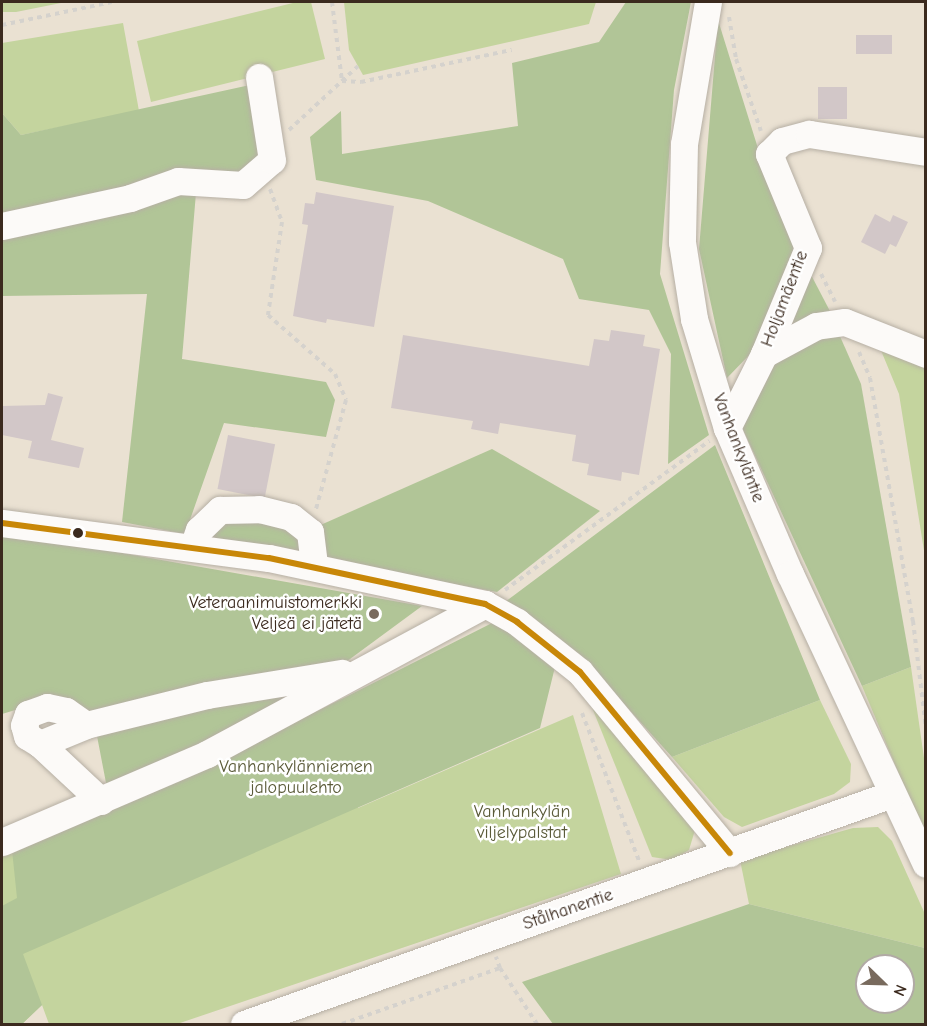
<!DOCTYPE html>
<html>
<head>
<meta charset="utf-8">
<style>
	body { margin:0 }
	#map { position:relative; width:927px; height:1026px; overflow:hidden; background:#eae1d2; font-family:"Comic Neue",sans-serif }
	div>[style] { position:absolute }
	.green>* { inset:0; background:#c4d49e }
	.forest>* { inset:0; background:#b1c597 }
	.building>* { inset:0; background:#d2c7c8; transform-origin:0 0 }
	.path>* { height:4px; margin-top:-2px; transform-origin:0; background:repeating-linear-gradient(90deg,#d5d2cd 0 4.5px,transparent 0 9px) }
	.roads { filter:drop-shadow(0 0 2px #b6afa4) drop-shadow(0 0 2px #b6afa4) }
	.minor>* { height:27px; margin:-13.5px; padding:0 13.5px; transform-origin:13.5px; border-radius:13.5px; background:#fcfaf8 }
	.bus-1>* { height:6px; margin:-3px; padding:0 3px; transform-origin:3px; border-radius:3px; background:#c88708 }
	.dots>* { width:16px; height:16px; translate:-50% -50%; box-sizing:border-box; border:3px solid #fff; border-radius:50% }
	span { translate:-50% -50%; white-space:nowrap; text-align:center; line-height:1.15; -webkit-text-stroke:5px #fff; paint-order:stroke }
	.street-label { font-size:18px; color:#3b2a1e }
	.poi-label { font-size:18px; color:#3b2a1e }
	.right { translate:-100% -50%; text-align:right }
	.park-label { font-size:18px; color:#5a5a38 }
	.frame { position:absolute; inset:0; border:3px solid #3b2a1e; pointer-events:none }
	.north { position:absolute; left:855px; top:954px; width:60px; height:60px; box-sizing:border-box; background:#fff; border:2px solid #b1aaa5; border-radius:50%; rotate:113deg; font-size:16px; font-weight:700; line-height:24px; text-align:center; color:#3b2a1e }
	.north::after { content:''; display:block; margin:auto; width:21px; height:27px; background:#786a5d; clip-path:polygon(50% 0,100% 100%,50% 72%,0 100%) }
</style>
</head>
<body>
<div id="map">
	<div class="green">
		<i style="clip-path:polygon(2px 2px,66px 2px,16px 12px,2px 12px)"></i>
		<i style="clip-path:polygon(297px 2px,311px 2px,325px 59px,151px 102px,137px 41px)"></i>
		<i style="clip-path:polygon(344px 2px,596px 2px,589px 24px,363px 75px,349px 50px)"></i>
		<i style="clip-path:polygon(123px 23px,139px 111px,21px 135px,2px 113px,2px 43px)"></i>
		<i style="clip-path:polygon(880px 348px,925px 367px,925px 557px,899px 394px)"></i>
		<i style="clip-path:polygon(911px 667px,925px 765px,925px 836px,862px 686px)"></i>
		<i style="clip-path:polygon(342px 699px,358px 808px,573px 715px,621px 874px,177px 1024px,49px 1024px,42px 1005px,22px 1024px,2px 1024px,2px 858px,12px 850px,83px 824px)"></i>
		<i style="clip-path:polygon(589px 700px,695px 830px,689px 850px,672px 860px,652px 857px)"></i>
		<i style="clip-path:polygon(820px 700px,851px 764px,850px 782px,834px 794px,742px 827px,724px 817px,672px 757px)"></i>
		<i style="clip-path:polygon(878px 827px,892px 841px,925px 914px,925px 948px,749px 904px,740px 860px,853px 828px)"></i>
	</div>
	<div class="forest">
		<i style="clip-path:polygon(626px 2px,691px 2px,674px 90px,660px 274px,709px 435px,668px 464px,671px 354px,649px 310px,579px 299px,563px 259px,428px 201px,316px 180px,310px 137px,341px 111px,342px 154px,518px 126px,512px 63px,599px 42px)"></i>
		<i style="clip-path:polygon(718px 20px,761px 158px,798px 251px,756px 348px,727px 378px,699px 249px)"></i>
		<i style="clip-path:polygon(250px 85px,263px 158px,244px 177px,121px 190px,2px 213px,2px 113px,21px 135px)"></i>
		<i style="clip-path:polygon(181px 193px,196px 193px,182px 359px,326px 382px,335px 400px,326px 437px,224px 423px,185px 534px,122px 522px,147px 294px,2px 296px,2px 239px,131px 210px)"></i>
		<i style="clip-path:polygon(809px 271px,832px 315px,779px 338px)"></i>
		<i style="clip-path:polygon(839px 334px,861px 384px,911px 667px,862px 686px,738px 419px,769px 362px,819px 337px)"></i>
		<i style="clip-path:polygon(715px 445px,820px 700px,672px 757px,587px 663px,505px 602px)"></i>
		<i style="clip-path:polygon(492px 449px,600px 511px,497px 592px,321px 560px,316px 527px)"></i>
		<i style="clip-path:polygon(224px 518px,290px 525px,308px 557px,205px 540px)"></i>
		<i style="clip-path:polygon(2px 536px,26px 536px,422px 606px,312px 687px,192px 750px,107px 788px,97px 736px,52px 699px,2px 714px)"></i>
		<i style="clip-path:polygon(494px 622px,555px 667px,540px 728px,23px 954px,42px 1005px,22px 1024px,2px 1024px,2px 906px,17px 898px,12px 850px,179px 781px)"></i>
		<i style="clip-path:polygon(evenodd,749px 904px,925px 948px,925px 1024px,553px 1024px,522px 982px,749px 904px,867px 966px,903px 966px,903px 1002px,867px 1002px,867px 966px)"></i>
	</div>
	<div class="building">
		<i style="left:892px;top:35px;width:19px;height:36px;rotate:90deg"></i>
		<i style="left:818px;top:87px;width:29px;height:32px"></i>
		<i style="clip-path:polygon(316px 192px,394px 206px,374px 327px,327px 319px,326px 323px,293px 316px,308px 225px,302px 224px,305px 203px,314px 204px)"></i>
		<i style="clip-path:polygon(875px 214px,890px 222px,893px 215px,908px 222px,896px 247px,890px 244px,885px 254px,861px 242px)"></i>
		<i style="clip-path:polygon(611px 330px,645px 335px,643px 346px,660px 349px,639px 475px,622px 472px,621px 481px,587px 475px,589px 464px,572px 461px,576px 435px,500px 423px,498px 434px,471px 429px,473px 421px,391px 408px,403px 335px,589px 366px,594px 339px,609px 341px)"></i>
		<i style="clip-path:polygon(48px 393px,63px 397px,51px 440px,84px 448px,79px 468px,28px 458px,32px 441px,2px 435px,2px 406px,45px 405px)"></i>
		<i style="left:228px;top:435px;width:48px;height:55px;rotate:11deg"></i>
	</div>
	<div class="path">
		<i style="left:332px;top:2px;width:80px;rotate:82.8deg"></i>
		<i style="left:342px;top:81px;width:19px;rotate:3deg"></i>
		<i style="left:361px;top:82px;width:154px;rotate:-12deg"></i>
		<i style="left:729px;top:17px;width:43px;rotate:80.5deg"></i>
		<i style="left:736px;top:59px;width:76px;rotate:70.9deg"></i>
		<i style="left:2px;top:25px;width:112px;rotate:-11.8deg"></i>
		<i style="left:289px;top:130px;width:94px;rotate:-42.8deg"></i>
		<i style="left:270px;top:189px;width:35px;rotate:70deg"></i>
		<i style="left:282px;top:222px;width:94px;rotate:98.6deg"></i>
		<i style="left:268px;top:315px;width:89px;rotate:41.4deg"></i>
		<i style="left:335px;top:374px;width:28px;rotate:67deg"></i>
		<i style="left:346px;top:400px;width:113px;rotate:105.4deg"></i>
		<i style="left:821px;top:274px;width:31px;rotate:63deg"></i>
		<i style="left:859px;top:352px;width:28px;rotate:67deg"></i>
		<i style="left:870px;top:378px;width:247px;rotate:80deg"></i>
		<i style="left:913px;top:621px;width:109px;rotate:83.1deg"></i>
		<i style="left:505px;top:590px;width:253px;rotate:-36.1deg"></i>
		<i style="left:582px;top:713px;width:159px;rotate:68.9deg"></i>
		<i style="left:500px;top:968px;width:67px;rotate:56.5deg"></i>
		<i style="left:342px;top:1024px;width:168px;rotate:-19.5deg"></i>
		<i style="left:500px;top:968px;width:12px;rotate:-110deg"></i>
	</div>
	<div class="roads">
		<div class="minor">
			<i style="left:708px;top:2px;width:144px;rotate:99.6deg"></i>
			<i style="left:684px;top:144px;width:98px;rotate:91.2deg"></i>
			<i style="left:682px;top:242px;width:78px;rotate:81.1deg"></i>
			<i style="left:694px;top:319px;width:114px;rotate:73.2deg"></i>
			<i style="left:727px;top:428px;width:159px;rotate:66.7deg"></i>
			<i style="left:790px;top:574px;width:320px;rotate:64.9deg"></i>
			<i style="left:2px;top:226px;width:131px;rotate:-12.3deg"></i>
			<i style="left:130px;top:198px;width:51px;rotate:-19.5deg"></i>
			<i style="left:178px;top:181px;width:65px;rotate:3.5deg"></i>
			<i style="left:243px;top:185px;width:38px;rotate:-41deg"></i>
			<i style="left:272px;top:160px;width:84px;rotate:-98.9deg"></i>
			<i style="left:764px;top:354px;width:59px;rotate:-28.3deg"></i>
			<i style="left:816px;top:326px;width:29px;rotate:-8deg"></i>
			<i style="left:845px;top:322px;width:87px;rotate:21.6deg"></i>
			<i style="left:727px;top:428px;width:83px;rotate:-63.4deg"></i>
			<i style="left:764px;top:354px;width:115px;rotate:-67.5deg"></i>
			<i style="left:808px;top:248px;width:102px;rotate:-112.5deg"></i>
			<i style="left:769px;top:154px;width:18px;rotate:-45deg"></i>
			<i style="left:782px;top:141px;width:28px;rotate:-15deg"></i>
			<i style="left:809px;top:134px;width:118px;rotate:8.7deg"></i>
			<i style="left:2px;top:523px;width:269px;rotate:7.5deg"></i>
			<i style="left:269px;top:558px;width:221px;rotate:12deg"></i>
			<i style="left:485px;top:604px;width:37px;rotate:29deg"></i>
			<i style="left:517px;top:622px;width:80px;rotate:38.4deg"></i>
			<i style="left:580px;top:672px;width:235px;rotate:50.4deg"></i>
			<i style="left:193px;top:547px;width:18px;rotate:-71deg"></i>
			<i style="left:199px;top:530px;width:29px;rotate:-44deg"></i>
			<i style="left:220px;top:510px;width:39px;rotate:-1deg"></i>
			<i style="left:259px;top:509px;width:33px;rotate:14deg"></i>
			<i style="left:291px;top:517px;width:24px;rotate:38deg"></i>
			<i style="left:310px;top:532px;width:35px;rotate:83deg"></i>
			<i style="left:40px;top:744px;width:15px;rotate:-148deg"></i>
			<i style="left:27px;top:736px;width:11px;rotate:-105deg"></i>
			<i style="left:24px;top:725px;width:12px;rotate:-70deg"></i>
			<i style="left:28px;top:714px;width:20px;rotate:-20deg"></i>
			<i style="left:47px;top:707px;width:19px;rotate:12deg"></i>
			<i style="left:66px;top:711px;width:24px;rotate:35deg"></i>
			<i style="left:101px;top:801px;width:83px;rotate:-136.9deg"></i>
			<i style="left:40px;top:744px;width:50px;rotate:-22.4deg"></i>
			<i style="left:86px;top:725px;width:125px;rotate:-13.9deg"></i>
			<i style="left:207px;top:695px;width:137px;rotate:-9.3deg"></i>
			<i style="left:2px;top:842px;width:223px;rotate:-23.2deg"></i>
			<i style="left:207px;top:754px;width:316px;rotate:-28.3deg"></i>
			<i style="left:244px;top:1024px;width:688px;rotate:-19.54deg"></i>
		</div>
	</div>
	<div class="bus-1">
		<i style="left:2px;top:523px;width:269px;rotate:7.5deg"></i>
		<i style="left:269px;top:558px;width:221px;rotate:12deg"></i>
		<i style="left:485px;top:604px;width:37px;rotate:29deg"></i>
		<i style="left:517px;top:622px;width:80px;rotate:38.4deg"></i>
		<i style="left:580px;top:672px;width:235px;rotate:50.4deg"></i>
	</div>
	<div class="dots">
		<i style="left:78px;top:533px;background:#3b2a1e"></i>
		<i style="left:374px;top:614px;background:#786a5d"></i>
	</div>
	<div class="street-label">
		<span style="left:785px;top:299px;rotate:-69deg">Holjamäentie</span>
		<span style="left:738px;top:448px;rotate:69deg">Vanhankyläntie</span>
		<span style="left:568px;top:910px;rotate:-19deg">Stålhanentie</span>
	</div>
	<div class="poi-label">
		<span class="right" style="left:362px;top:614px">Veteraanimuistomerkki<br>Veljeä ei jätetä</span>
	</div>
	<div class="park-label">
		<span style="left:296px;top:778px">Vanhankylänniemen<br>jalopuulehto</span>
		<span style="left:522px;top:823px">Vanhankylän<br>viljelypalstat</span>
	</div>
	<div class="frame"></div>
	<div class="north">N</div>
</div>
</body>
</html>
